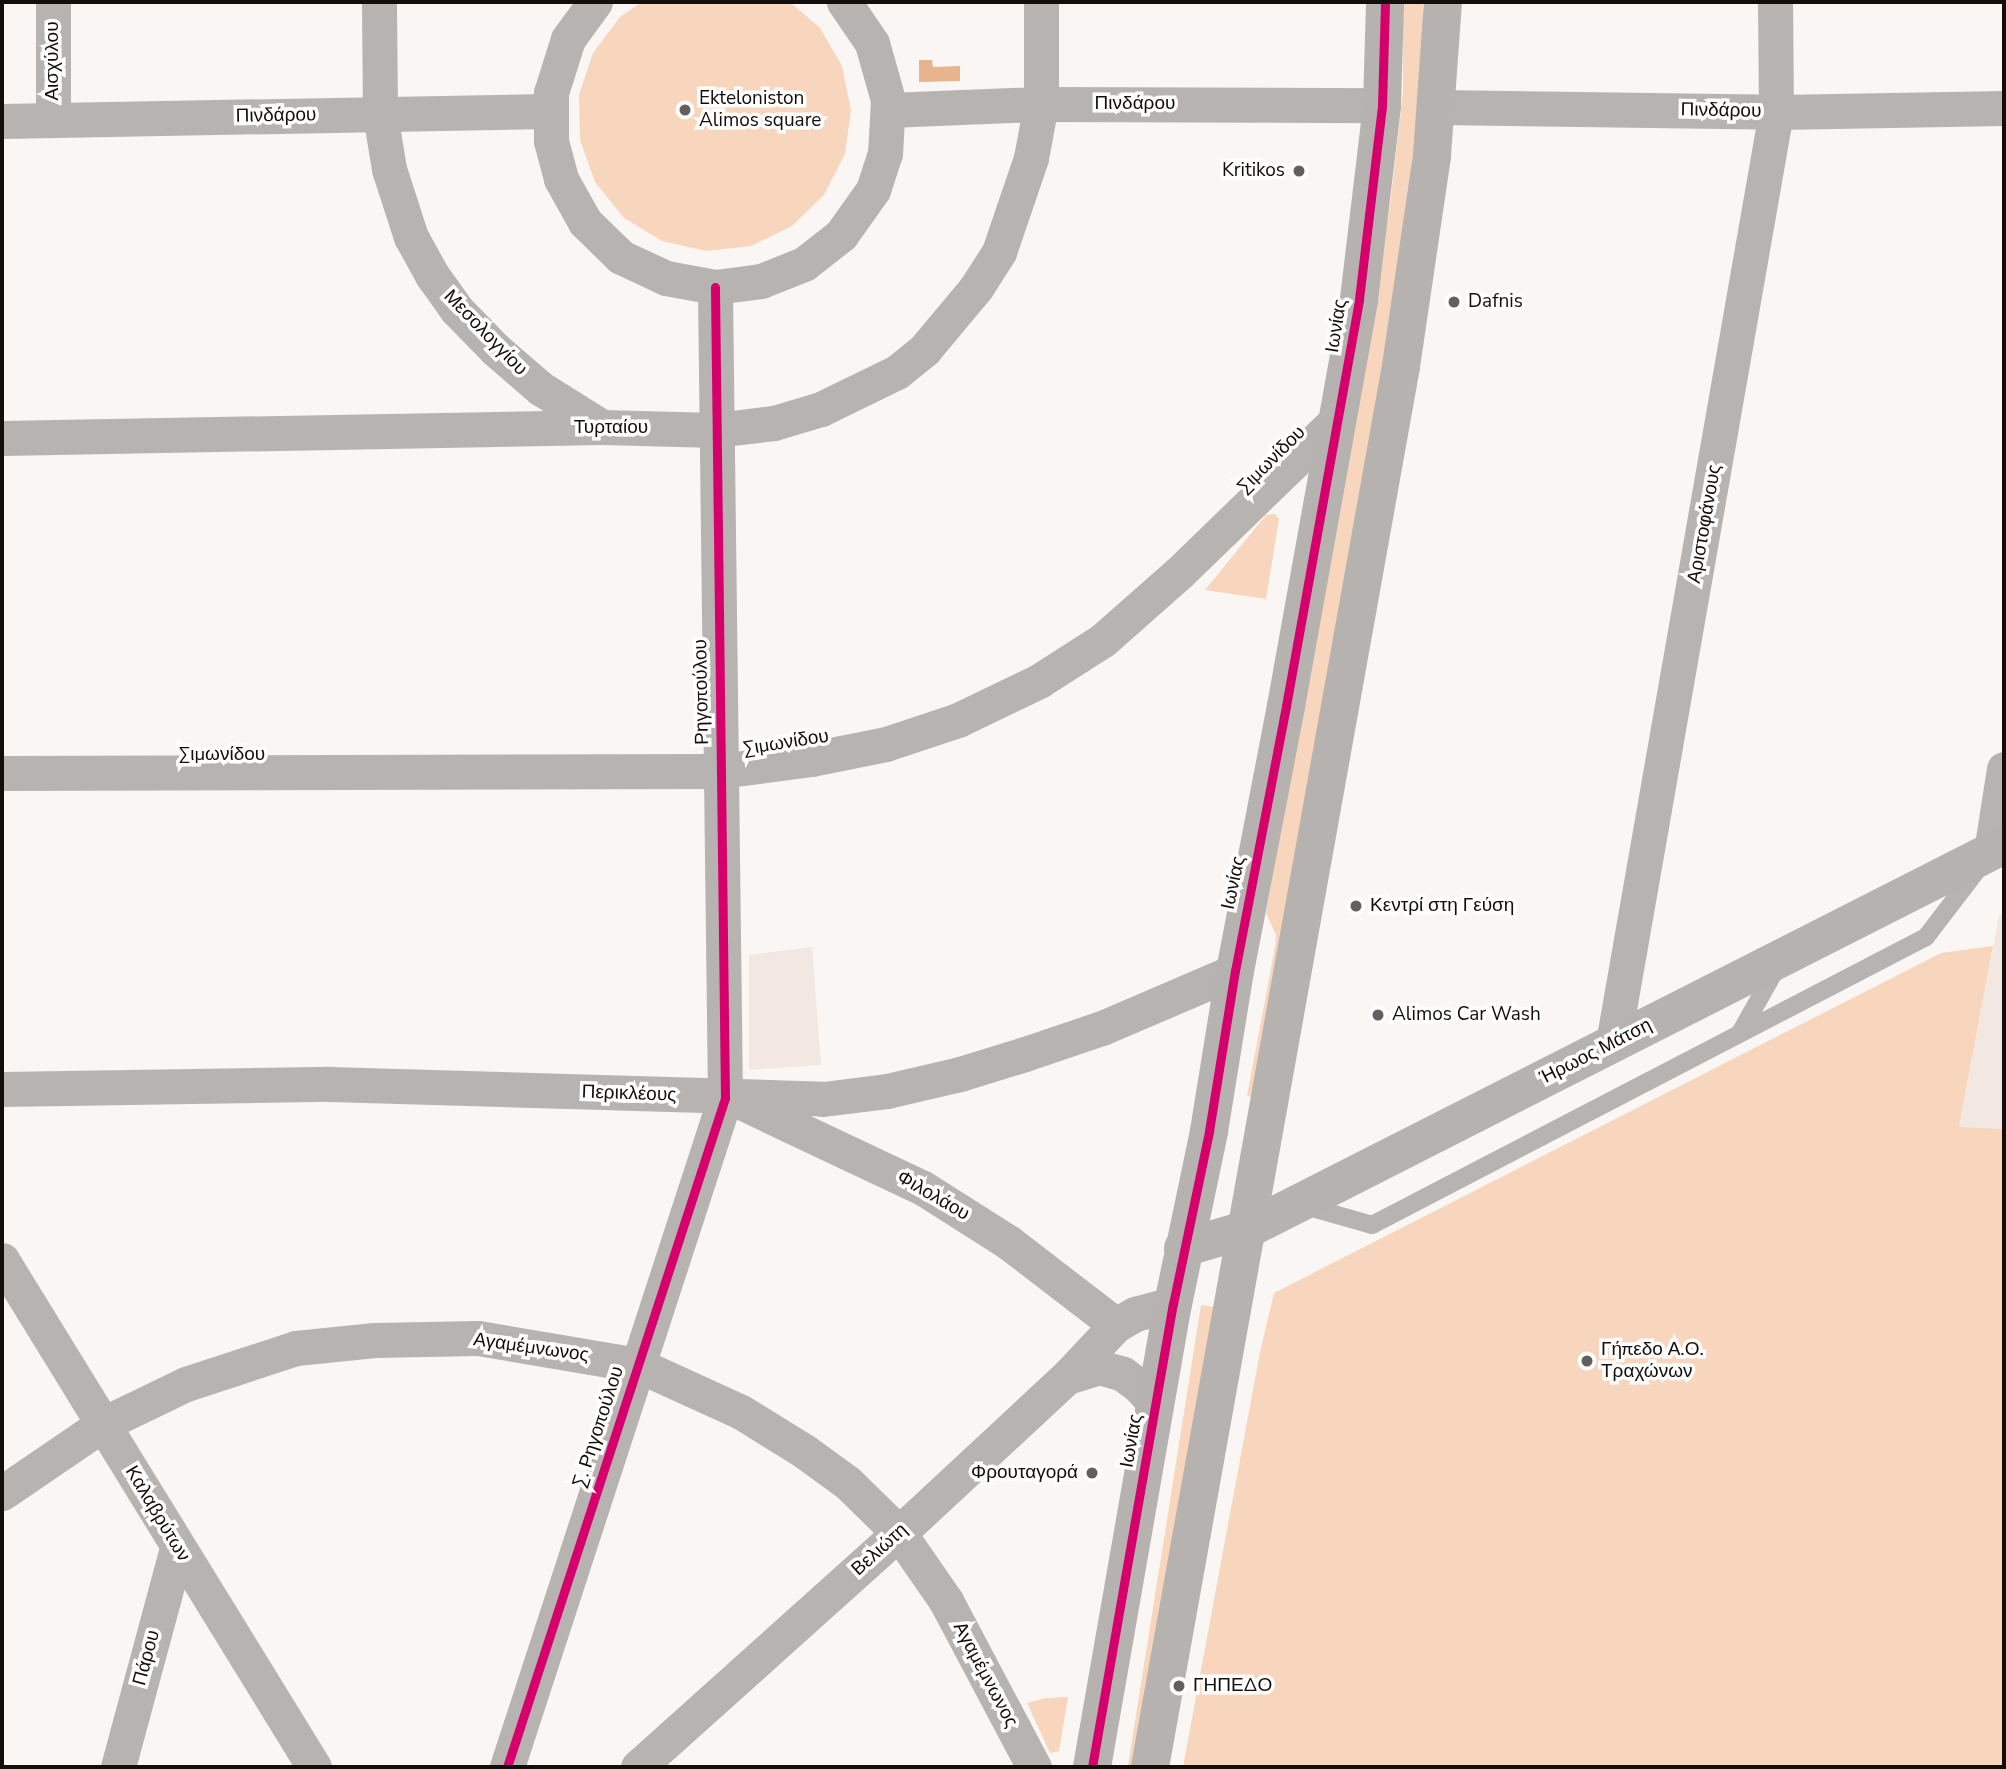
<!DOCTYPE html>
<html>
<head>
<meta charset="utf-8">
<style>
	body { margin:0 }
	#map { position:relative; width:2006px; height:1769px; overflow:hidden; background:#faf6f3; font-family:"Nunito Sans",sans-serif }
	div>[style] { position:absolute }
	.built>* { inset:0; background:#f2e8e1 }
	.green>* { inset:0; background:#f8d5bd; transform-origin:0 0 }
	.water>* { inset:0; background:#e8b48e }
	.lane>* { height:18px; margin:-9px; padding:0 9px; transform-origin:9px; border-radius:9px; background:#b6b3b1 }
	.street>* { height:35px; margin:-17.5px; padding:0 17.5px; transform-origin:17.5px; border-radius:17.5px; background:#b6b3b1 }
	.secondary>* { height:38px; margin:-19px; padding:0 19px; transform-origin:19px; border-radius:19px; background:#b5b2b0 }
	.cycleway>* { height:9px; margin:-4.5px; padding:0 4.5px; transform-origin:4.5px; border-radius:4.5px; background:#d6006c }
	.dots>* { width:19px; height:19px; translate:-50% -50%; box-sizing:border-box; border:4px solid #fff; border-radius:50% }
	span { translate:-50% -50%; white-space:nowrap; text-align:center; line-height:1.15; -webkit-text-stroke:7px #fff; paint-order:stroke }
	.street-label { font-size:19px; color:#140e0a }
	.poi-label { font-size:19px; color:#140e0a }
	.left { translate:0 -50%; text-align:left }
	.right { translate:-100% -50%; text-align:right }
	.frame { position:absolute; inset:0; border:4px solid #140e0a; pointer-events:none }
</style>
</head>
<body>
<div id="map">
	<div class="built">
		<i style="clip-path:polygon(2004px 913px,2004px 1129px,1959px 1128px,1999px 916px)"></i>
		<i style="clip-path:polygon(812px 947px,821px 1065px,749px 1070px,749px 955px)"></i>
	</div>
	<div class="green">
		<i style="clip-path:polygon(642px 2px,790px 2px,820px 28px,842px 66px,851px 110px,845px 154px,824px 195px,792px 226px,751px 246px,706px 251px,662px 241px,624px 218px,595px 182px,580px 140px,579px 95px,593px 53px,620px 17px)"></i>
		<i style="clip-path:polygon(1403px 2px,1423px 2px,1423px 92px,1406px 236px,1254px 1097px,1247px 1096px,1275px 947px,1276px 935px,1266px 913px,1390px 206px,1403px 92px)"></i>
		<i style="clip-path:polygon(1275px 514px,1279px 519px,1266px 599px,1205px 590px,1266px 515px)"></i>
		<i style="clip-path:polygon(1993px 946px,1959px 1127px,2004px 1129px,2004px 1767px,1183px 1767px,1260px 1352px,1274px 1293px,1941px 953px)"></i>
		<i style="left:1201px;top:1305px;width:18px;height:470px;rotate:9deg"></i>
		<i style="clip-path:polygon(1068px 1697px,1059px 1751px,1050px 1753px,1027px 1703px,1046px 1698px)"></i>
	</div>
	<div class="water">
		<i style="clip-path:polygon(919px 60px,932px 60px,933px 67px,960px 66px,960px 81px,919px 82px)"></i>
	</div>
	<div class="lane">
		<i style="left:1740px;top:1033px;width:73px;rotate:-60.6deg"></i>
		<i style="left:1302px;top:1205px;width:73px;rotate:15.9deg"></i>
		<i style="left:1372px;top:1225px;width:624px;rotate:-27.47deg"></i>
		<i style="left:1926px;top:937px;width:86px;rotate:-52.6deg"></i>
	</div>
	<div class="street">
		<i style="left:53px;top:2px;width:118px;rotate:90deg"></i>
		<i style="left:379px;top:2px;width:112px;rotate:89.5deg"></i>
		<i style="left:380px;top:114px;width:56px;rotate:80.7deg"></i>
		<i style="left:389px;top:169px;width:71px;rotate:72.1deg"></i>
		<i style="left:411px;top:237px;width:43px;rotate:61.1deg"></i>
		<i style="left:432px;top:275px;width:43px;rotate:54.5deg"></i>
		<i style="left:457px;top:310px;width:54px;rotate:45.7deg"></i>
		<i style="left:495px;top:349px;width:60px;rotate:40.9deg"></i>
		<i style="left:540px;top:388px;width:73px;rotate:32.2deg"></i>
		<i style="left:595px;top:2px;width:46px;rotate:126.1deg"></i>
		<i style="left:568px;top:39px;width:57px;rotate:107.5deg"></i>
		<i style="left:551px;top:93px;width:48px;rotate:90deg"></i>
		<i style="left:551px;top:141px;width:39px;rotate:75deg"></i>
		<i style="left:561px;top:179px;width:49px;rotate:60.8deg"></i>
		<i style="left:585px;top:222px;width:50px;rotate:44.2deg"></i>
		<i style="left:621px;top:257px;width:50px;rotate:25deg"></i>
		<i style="left:666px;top:278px;width:50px;rotate:10.4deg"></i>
		<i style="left:715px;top:287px;width:46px;rotate:-7.4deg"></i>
		<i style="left:761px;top:281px;width:46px;rotate:-21.6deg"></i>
		<i style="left:804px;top:264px;width:47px;rotate:-38.1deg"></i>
		<i style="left:841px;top:235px;width:55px;rotate:-54.6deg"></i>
		<i style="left:873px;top:190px;width:38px;rotate:-72deg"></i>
		<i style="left:885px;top:154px;width:54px;rotate:-86.8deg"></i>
		<i style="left:888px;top:100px;width:59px;rotate:-105.7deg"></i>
		<i style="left:872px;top:43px;width:50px;rotate:-124.3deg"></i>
		<i style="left:1438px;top:107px;width:338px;rotate:0.8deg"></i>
		<i style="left:1776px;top:112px;width:228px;rotate:-1deg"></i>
		<i style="left:889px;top:110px;width:152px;rotate:-2.3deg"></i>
		<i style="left:1041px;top:104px;width:341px;rotate:0.2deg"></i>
		<i style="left:2px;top:121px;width:547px;rotate:-1.05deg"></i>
		<i style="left:2px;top:438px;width:600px;rotate:-1.05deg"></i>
		<i style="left:602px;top:427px;width:114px;rotate:1.5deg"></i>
		<i style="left:716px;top:430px;width:58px;rotate:-6.9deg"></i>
		<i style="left:774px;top:423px;width:49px;rotate:-16.6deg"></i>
		<i style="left:821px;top:409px;width:85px;rotate:-26deg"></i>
		<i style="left:897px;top:372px;width:36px;rotate:-39deg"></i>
		<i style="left:925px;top:349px;width:80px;rotate:-50.1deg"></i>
		<i style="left:976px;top:288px;width:43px;rotate:-57.4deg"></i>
		<i style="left:999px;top:252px;width:99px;rotate:-71.2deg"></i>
		<i style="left:1031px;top:158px;width:55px;rotate:-79.5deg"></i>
		<i style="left:1041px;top:104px;width:102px;rotate:-90deg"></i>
		<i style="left:2px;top:773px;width:718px;rotate:-0.16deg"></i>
		<i style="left:720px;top:771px;width:92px;rotate:-7.5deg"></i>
		<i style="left:811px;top:759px;width:76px;rotate:-11.3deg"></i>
		<i style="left:886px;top:744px;width:76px;rotate:-18.4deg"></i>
		<i style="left:958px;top:720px;width:90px;rotate:-25.7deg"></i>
		<i style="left:1039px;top:681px;width:76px;rotate:-32.6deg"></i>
		<i style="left:1103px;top:640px;width:101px;rotate:-41.4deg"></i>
		<i style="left:1179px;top:573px;width:220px;rotate:-44.1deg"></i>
		<i style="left:1991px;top:852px;width:84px;rotate:-81.1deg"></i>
		<i style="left:1613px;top:1043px;width:945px;rotate:-80.07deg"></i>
		<i style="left:1776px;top:112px;width:110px;rotate:-90.5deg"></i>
		<i style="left:2px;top:1089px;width:328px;rotate:-0.9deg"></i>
		<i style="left:330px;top:1084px;width:493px;rotate:1.7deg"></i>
		<i style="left:823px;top:1099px;width:64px;rotate:-7.1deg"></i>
		<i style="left:887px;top:1091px;width:75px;rotate:-13.1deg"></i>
		<i style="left:960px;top:1074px;width:68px;rotate:-17.1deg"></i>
		<i style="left:1025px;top:1054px;width:81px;rotate:-18.7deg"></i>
		<i style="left:1102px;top:1028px;width:145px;rotate:-23.2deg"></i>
		<i style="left:745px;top:1104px;width:197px;rotate:25.3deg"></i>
		<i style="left:923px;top:1188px;width:101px;rotate:32.4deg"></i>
		<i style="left:1008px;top:1242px;width:136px;rotate:37.5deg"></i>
		<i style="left:2px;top:1260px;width:595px;rotate:58.39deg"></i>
		<i style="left:1067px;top:1377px;width:34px;rotate:-17deg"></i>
		<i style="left:1099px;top:1367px;width:25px;rotate:16deg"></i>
		<i style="left:1123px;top:1374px;width:20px;rotate:37deg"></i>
		<i style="left:1139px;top:1386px;width:25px;rotate:48deg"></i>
		<i style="left:2px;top:1493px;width:122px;rotate:-34.3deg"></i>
		<i style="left:103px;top:1424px;width:92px;rotate:-25.7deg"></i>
		<i style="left:186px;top:1384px;width:116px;rotate:-18.1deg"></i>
		<i style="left:296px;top:1348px;width:79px;rotate:-5.8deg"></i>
		<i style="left:375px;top:1340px;width:103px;rotate:-1.1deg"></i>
		<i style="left:478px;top:1338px;width:162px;rotate:9.6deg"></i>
		<i style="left:638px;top:1365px;width:113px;rotate:24.5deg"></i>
		<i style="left:741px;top:1412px;width:74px;rotate:31.8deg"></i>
		<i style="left:804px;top:1451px;width:54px;rotate:36deg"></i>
		<i style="left:848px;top:1483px;width:71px;rotate:44.4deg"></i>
		<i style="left:899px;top:1533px;width:83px;rotate:55.3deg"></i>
		<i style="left:946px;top:1601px;width:188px;rotate:62.1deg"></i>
		<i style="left:118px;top:1767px;width:227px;rotate:-74.9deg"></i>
		<i style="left:507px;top:1767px;width:704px;rotate:-71.95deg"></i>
		<i style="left:725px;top:1098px;width:811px;rotate:-90.71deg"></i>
		<i style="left:638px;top:1767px;width:351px;rotate:-41.9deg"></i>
		<i style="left:899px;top:1533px;width:229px;rotate:-42.9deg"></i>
		<i style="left:1067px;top:1377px;width:71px;rotate:-46.7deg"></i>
		<i style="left:1116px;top:1325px;width:22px;rotate:-30deg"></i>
		<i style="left:1135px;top:1314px;width:39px;rotate:-15deg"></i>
	</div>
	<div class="secondary">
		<i style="left:1183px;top:1248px;width:68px;rotate:-16.3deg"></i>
		<i style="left:1248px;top:1229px;width:848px;rotate:-26.93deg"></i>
		<i style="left:1092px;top:1767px;width:470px;rotate:-80.1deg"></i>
		<i style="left:1173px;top:1304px;width:177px;rotate:-78.2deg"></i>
		<i style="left:1209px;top:1131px;width:162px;rotate:-80.8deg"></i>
		<i style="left:1235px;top:971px;width:270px;rotate:-79.1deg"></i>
		<i style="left:1286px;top:706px;width:413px;rotate:-79.8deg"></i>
		<i style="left:1359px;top:299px;width:195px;rotate:-83.2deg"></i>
		<i style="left:1382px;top:105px;width:103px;rotate:-88.3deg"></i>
		<i style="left:1150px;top:1767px;width:1423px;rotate:-79.84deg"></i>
		<i style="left:1401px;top:366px;width:213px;rotate:-81.6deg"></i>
		<i style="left:1432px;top:155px;width:153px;rotate:-85.9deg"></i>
	</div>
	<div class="cycleway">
		<i style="left:507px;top:1767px;width:704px;rotate:-71.95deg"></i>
		<i style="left:725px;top:1098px;width:811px;rotate:-90.71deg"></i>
		<i style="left:1092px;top:1767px;width:470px;rotate:-80.1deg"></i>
		<i style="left:1173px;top:1304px;width:177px;rotate:-78.2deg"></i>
		<i style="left:1209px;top:1131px;width:162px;rotate:-80.8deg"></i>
		<i style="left:1235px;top:971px;width:270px;rotate:-79.1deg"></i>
		<i style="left:1286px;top:706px;width:413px;rotate:-79.8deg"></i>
		<i style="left:1359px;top:299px;width:195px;rotate:-83.2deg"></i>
		<i style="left:1382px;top:105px;width:103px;rotate:-88.3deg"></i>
	</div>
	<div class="dots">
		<i style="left:685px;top:110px;background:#645f5c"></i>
		<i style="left:1299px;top:171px;background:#645f5c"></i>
		<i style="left:1454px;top:302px;background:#645f5c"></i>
		<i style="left:1356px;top:906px;background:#645f5c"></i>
		<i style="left:1378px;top:1015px;background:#645f5c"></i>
		<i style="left:1587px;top:1361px;background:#645f5c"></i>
		<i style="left:1092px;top:1473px;background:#645f5c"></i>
		<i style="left:1179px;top:1686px;background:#645f5c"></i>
	</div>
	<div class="street-label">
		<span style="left:53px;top:61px;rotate:-90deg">Αισχύλου</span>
		<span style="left:1135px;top:104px">Πινδάρου</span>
		<span style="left:1721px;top:111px;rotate:1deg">Πινδάρου</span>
		<span style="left:276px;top:116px;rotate:-1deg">Πινδάρου</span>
		<span style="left:1337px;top:326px;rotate:-81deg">Ιωνίας</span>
		<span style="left:485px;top:333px;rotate:46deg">Μεσολογγίου</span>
		<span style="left:611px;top:428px">Τυρταίου</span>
		<span style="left:1272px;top:460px;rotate:-45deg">Σιμωνίδου</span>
		<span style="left:1705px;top:524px;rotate:-80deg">Αριστοφάνους</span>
		<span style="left:702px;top:692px;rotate:-91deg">Ρηγοπούλου</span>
		<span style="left:786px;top:743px;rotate:-9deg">Σιμωνίδου</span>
		<span style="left:222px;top:755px">Σιμωνίδου</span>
		<span style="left:1234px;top:883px;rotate:-78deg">Ιωνίας</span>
		<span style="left:1596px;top:1052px;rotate:-27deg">Ήρωος Μάτση</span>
		<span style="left:629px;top:1094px;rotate:2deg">Περικλέους</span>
		<span style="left:933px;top:1196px;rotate:30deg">Φιλολάου</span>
		<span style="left:531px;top:1348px;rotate:8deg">Αγαμέμνωνος</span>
		<span style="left:599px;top:1427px;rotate:-72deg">Σ. Ρηγοπούλου</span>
		<span style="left:1132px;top:1441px;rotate:-80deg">Ιωνίας</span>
		<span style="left:157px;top:1514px;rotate:59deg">Καλαβρύτων</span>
		<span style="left:880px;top:1550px;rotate:-42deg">Βελιώτη</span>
		<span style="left:147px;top:1658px;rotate:-75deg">Πάρου</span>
		<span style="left:985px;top:1675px;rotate:62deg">Αγαμέμνωνος</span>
	</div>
	<div class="poi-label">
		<span class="left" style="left:699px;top:110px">Ekteloniston<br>Alimos square</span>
		<span class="right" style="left:1285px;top:171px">Kritikos</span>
		<span class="left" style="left:1468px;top:302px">Dafnis</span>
		<span class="left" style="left:1370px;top:906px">Κεντρί στη Γεύση</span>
		<span class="left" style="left:1392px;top:1015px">Alimos Car Wash</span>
		<span class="left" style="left:1601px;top:1361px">Γήπεδο Α.Ο.<br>Τραχώνων</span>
		<span class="right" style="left:1078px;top:1473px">Φρουταγορά</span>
		<span class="left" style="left:1193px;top:1686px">ΓΗΠΕΔΟ</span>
	</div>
	<div class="frame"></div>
</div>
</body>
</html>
